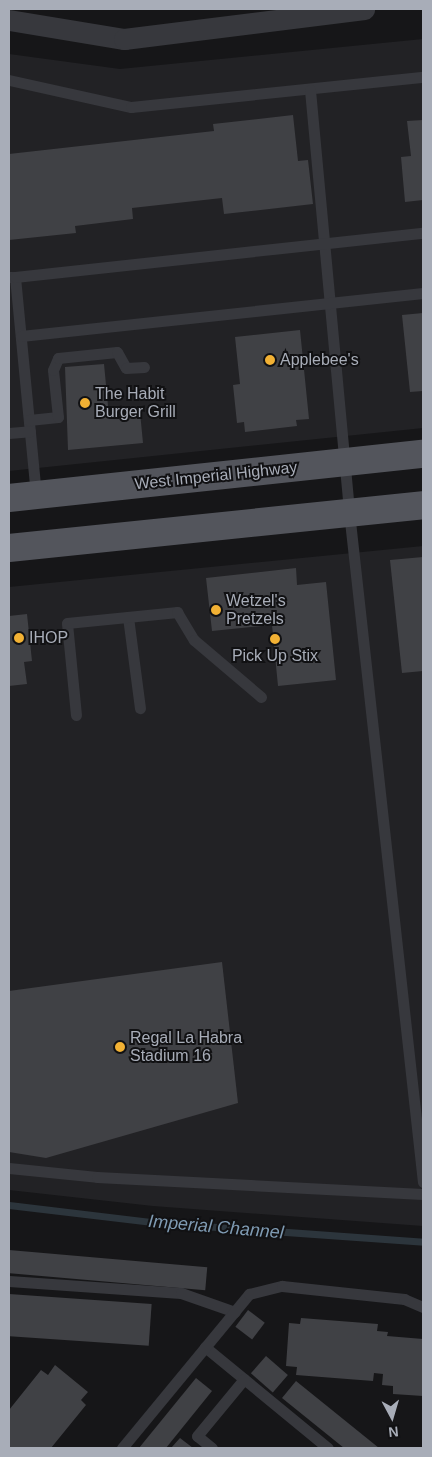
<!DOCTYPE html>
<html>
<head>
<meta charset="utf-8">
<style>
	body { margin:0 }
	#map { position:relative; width:432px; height:1457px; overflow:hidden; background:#161618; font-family:Arial,sans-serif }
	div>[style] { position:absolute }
	.built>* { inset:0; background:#222225 }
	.stream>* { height:7px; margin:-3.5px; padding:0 3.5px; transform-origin:3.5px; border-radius:3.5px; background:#2c353c }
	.building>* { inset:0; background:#404145; transform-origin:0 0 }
	.lane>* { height:11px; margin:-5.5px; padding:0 5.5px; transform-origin:5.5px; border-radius:5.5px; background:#37383d }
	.street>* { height:21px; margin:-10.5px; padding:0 10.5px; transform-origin:10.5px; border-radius:10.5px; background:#37383d }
	.primary>* { height:28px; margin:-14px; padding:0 14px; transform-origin:14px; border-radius:14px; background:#53555c }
	.dots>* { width:14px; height:14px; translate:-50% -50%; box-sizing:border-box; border:2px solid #111113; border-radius:50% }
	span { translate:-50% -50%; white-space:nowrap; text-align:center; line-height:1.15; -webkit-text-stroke:4px #111113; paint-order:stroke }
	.poi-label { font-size:16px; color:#a8adb8 }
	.left { translate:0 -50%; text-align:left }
	.street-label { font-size:16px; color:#a8adb8 }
	.water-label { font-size:18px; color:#7f9bb3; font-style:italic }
	.frame { position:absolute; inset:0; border:10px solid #a8adb8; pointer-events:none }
	.north { position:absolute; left:367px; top:1392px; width:50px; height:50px; -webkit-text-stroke:4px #111113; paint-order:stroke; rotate:174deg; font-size:14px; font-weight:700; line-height:20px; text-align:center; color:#a8adb8 }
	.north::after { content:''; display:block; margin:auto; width:18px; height:22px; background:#a8adb8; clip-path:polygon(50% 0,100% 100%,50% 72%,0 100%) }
</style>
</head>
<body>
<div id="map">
	<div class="built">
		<i style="clip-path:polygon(423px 39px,423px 428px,9px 471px,9px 54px,120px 69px)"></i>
		<i style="clip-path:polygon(423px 546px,423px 1226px,153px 1206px,9px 1190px,9px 587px)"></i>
	</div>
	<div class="stream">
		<i style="left:9px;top:1205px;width:153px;rotate:6.8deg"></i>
		<i style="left:161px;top:1223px;width:263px;rotate:4.1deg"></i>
	</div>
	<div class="building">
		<i style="clip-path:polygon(293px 115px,298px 161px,308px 160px,313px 204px,224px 214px,222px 198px,132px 208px,133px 219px,75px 226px,76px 233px,9px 240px,9px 154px,214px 131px,213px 124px)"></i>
		<i style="clip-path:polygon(423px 120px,423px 200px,405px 202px,401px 157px,411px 156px,407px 121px)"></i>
		<i style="clip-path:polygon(423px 313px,423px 391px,410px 392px,402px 315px)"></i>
		<i style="clip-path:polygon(300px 330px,309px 419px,296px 420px,297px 426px,245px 432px,244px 422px,237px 423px,233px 385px,240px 384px,235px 337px)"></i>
		<i style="clip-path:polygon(104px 364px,109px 416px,140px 412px,143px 443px,68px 450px,65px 367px)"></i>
		<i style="clip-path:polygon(423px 557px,423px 671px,402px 673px,390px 560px)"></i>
		<i style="clip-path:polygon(296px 568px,297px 585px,326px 582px,336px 680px,278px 686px,272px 625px,212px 631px,206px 578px)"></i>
		<i style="clip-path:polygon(27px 614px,32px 661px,24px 662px,27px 684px,9px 686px,9px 616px)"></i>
		<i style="clip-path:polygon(222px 962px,238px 1103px,46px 1158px,9px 1152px,9px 991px)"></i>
		<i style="left:9px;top:1250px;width:199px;height:23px;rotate:5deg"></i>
		<i style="left:9px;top:1294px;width:143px;height:42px;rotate:4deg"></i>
		<i style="left:248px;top:1310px;width:21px;height:21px;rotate:37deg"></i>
		<i style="clip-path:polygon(301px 1318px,378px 1324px,377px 1331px,388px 1332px,387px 1336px,423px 1339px,423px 1396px,393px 1394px,393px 1386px,382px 1385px,383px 1374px,374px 1373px,373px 1381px,296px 1375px,297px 1367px,286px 1366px,289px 1323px,300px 1324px)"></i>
		<i style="left:266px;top:1356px;width:29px;height:23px;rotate:41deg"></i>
		<i style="clip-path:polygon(55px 1365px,88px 1392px,81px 1400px,86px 1405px,51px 1448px,9px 1448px,9px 1410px,41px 1370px,48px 1375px)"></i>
		<i style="clip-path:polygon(196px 1378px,212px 1391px,166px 1448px,139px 1448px)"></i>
		<i style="clip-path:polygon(296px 1381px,379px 1448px,344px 1448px,282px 1398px)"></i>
		<i style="clip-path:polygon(180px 1438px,193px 1448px,171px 1448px)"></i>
	</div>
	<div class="lane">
		<i style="left:9px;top:80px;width:125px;rotate:12.5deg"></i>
		<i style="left:131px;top:107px;width:294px;rotate:-5.9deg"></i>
		<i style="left:310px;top:90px;width:424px;rotate:84.7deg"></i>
		<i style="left:349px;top:512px;width:674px;rotate:83.7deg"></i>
		<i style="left:9px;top:277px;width:6px"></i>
		<i style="left:15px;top:277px;width:219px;rotate:84.5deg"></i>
		<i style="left:15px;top:277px;width:410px;rotate:-6.2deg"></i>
		<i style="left:21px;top:336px;width:404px;rotate:-6.1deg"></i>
		<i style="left:29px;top:420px;width:29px;rotate:-6deg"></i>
		<i style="left:58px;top:417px;width:47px;rotate:-96.1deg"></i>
		<i style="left:53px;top:370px;width:13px;rotate:-67deg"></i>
		<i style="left:58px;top:358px;width:59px;rotate:-5.8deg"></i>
		<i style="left:117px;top:352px;width:18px;rotate:61deg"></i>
		<i style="left:126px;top:368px;width:18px;rotate:-3deg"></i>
		<i style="left:9px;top:433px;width:21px;rotate:-5deg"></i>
		<i style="left:128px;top:617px;width:92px;rotate:82.5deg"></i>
		<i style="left:76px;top:715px;width:92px;rotate:-95.6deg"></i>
		<i style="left:67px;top:623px;width:111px;rotate:-5.7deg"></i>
		<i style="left:177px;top:612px;width:33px;rotate:59deg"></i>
		<i style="left:194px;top:640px;width:88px;rotate:40.4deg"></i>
		<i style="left:9px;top:1168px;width:88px;rotate:5.8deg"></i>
		<i style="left:97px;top:1177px;width:326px;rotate:3deg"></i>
		<i style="left:9px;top:1281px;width:172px;rotate:4deg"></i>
		<i style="left:181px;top:1293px;width:57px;rotate:19.4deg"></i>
		<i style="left:205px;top:1347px;width:159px;rotate:39.4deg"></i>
		<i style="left:122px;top:1448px;width:200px;rotate:-50.5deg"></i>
		<i style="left:249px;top:1294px;width:34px;rotate:-14deg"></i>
		<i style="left:282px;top:1286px;width:123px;rotate:6.1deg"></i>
		<i style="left:404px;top:1299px;width:21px;rotate:23deg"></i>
		<i style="left:212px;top:1448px;width:19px;rotate:-141deg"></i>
		<i style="left:197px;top:1436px;width:74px;rotate:-50.5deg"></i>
	</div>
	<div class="street">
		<i style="left:9px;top:20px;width:117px;rotate:9.4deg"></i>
		<i style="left:124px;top:39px;width:242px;rotate:-7.1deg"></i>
	</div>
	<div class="primary">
		<i style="left:9px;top:498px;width:416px;rotate:-6.1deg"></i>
		<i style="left:9px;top:548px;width:416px;rotate:-5.9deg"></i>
	</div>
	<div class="dots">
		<i style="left:270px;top:360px;background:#f2b134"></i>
		<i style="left:85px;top:403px;background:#f2b134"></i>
		<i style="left:216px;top:610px;background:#f2b134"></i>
		<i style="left:19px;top:638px;background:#f2b134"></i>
		<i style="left:275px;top:639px;background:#f2b134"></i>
		<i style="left:120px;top:1047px;background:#f2b134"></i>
	</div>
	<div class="poi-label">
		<span class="left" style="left:280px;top:360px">Applebee's</span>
		<span class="left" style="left:95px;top:403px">The Habit<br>Burger Grill</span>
		<span class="left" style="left:226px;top:610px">Wetzel's<br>Pretzels</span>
		<span class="left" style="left:29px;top:638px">IHOP</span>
		<span style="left:275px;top:656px">Pick Up Stix</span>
		<span class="left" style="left:130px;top:1047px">Regal La Habra<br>Stadium 16</span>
	</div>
	<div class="street-label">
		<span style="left:216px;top:476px;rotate:-6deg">West Imperial Highway</span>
	</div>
	<div class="water-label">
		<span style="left:216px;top:1227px;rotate:5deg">Imperial Channel</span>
	</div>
	<div class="frame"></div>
	<div class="north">N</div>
</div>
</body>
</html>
